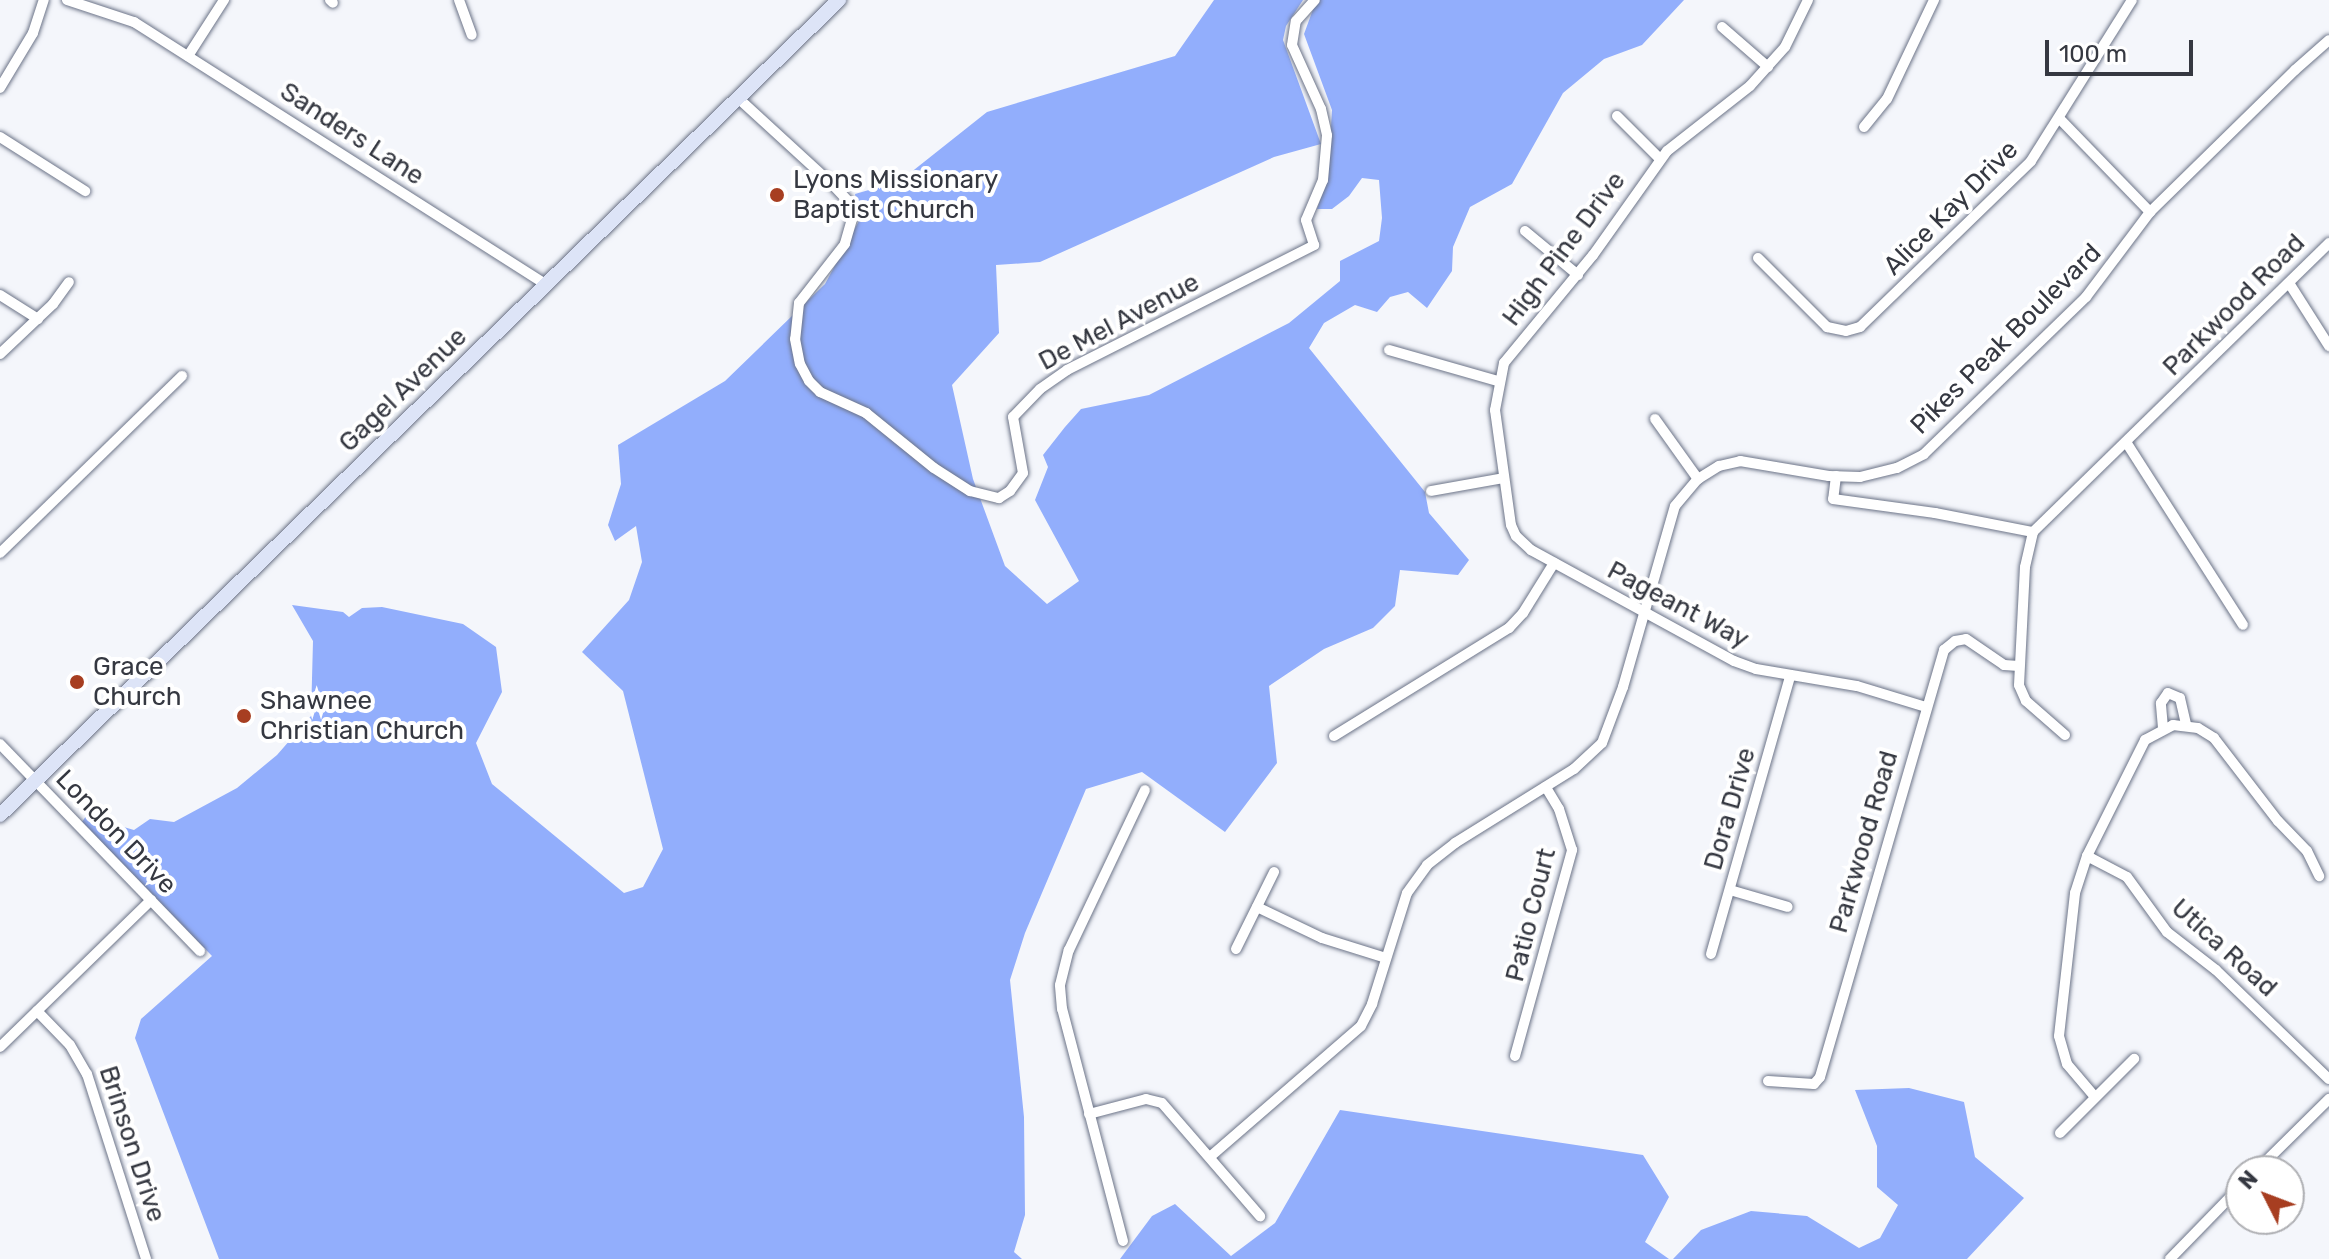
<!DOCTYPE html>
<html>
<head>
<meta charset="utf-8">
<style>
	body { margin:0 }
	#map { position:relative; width:2329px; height:1259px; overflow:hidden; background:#f4f6fb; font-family:Rubik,sans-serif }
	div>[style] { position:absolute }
	.forest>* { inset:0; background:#92aefc }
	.roads { filter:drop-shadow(0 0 2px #6c7488) drop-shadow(0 0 2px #6c7488) }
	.street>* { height:10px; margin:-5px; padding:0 5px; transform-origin:5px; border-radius:5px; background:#fff }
	.secondary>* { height:14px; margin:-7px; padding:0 7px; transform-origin:7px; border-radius:7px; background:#dde4f7 }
	.dots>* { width:22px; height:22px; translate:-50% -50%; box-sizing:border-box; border:4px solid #fff; border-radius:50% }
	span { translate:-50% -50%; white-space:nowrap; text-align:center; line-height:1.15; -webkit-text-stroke:8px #fff; paint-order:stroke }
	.street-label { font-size:26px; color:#353841 }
	.poi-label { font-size:26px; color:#353841 }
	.left { translate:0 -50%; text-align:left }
	.north { position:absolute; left:2225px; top:1155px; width:80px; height:80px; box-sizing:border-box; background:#fff; border:2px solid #aeafb3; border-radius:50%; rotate:312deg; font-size:22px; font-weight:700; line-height:32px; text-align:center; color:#353841 }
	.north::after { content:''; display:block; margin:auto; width:28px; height:36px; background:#a73e21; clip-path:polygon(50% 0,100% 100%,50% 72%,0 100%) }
	.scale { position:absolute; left:2045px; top:40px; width:148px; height:36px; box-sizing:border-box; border:4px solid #353841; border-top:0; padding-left:10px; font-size:24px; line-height:28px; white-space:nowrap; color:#353841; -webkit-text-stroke:6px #fff; paint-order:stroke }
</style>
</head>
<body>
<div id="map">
	<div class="forest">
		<i style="clip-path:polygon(1214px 0,1303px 0,1286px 26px,1283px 40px,1321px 144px,1274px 157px,1040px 262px,996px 265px,999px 333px,952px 385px,973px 479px,1005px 566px,1047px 604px,1079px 581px,1035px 500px,1048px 467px,1043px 455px,1065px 427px,1081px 409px,1149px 395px,1289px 323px,1340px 281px,1340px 261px,1379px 241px,1382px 218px,1379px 180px,1362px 178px,1349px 196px,1332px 209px,1317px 209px,1328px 177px,1332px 110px,1304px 34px,1315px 4px,1320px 0,1684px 0,1642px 45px,1604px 59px,1563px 93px,1512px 184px,1470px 207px,1453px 247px,1452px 271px,1427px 308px,1408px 292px,1390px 297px,1377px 312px,1355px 305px,1324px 323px,1309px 348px,1425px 492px,1429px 513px,1469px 560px,1458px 575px,1400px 570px,1395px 606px,1373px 628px,1324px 649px,1269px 686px,1277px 763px,1225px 832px,1142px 772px,1086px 789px,1025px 933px,1010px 980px,1024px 1117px,1025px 1215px,1014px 1252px,1022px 1259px,219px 1259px,135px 1038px,141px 1019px,212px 956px,82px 822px,86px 816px,134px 830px,150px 819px,174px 822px,237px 788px,277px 755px,311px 716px,313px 641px,292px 605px,343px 612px,349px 617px,362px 608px,382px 607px,463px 624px,496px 647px,502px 692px,476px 743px,492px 784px,624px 893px,643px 887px,663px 849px,623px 691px,582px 652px,629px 600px,642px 562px,636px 526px,615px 541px,608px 525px,621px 484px,618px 445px,725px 381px,825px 284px,860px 219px,855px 194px,900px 181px,987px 112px,1175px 56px)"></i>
		<i style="clip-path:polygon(1909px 1088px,1964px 1102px,1975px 1157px,2024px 1198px,1967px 1259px,1673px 1259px,1701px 1230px,1751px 1211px,1807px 1216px,1859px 1248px,1880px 1238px,1898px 1205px,1877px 1187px,1877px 1146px,1855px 1090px)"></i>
		<i style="clip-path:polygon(1340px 1110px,1643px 1155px,1669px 1197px,1645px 1242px,1669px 1259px,1120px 1259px,1152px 1216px,1175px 1204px,1231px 1256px,1275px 1223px)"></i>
	</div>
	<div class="roads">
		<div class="street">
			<i style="left:67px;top:0;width:71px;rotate:18.2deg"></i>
			<i style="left:134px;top:22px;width:488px;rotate:32.5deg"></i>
			<i style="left:330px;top:0;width:4px;rotate:45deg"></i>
			<i style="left:459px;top:0;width:37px;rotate:70deg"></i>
			<i style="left:1808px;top:0;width:52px;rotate:116.1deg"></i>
			<i style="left:1785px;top:47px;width:52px;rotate:131.9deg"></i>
			<i style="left:1750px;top:86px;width:105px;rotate:141.9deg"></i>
			<i style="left:1667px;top:151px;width:128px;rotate:125.4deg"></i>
			<i style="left:1593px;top:255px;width:140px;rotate:129.5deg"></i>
			<i style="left:1504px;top:363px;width:48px;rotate:100.8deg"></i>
			<i style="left:1495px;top:410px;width:116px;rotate:82.1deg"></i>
			<i style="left:1511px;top:525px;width:12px;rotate:66deg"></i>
			<i style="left:1516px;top:536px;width:21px;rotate:43deg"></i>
			<i style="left:1531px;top:550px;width:231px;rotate:28.7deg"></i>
			<i style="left:1734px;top:661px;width:23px;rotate:20deg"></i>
			<i style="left:1756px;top:669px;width:102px;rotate:9.6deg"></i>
			<i style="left:1857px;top:686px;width:72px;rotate:16.9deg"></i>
			<i style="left:1722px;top:27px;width:61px;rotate:41deg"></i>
			<i style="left:188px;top:56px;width:67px;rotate:-57.3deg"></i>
			<i style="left:0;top:88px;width:64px;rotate:-59deg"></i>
			<i style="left:33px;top:33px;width:35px;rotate:-72deg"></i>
			<i style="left:738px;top:98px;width:132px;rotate:42.5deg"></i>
			<i style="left:835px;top:187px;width:19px;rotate:47deg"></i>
			<i style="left:848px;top:201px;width:18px;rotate:77deg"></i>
			<i style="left:852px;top:219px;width:26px;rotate:106deg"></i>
			<i style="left:845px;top:244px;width:75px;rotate:127.9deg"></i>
			<i style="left:799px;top:303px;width:36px;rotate:96deg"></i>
			<i style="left:795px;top:339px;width:25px;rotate:79deg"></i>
			<i style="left:800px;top:364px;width:19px;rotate:62deg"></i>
			<i style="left:809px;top:381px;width:16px;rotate:45deg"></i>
			<i style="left:820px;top:392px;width:51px;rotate:24.5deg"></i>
			<i style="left:866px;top:413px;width:87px;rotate:39deg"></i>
			<i style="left:934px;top:468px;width:43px;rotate:32.6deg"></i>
			<i style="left:970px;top:491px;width:30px;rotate:14deg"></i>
			<i style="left:999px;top:498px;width:13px;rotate:-32deg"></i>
			<i style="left:1010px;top:491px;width:22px;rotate:-54deg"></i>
			<i style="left:1023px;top:473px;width:57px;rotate:-100.1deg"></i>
			<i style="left:1013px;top:417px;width:39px;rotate:-46deg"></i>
			<i style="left:1040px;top:389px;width:33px;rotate:-35deg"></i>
			<i style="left:1067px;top:370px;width:277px;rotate:-26.8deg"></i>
			<i style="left:1314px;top:245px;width:26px;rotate:-108deg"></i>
			<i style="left:1306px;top:220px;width:43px;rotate:-67deg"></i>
			<i style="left:1323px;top:180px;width:45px;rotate:-84.9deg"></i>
			<i style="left:1327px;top:135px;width:27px;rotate:-103deg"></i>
			<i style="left:1321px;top:109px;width:70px;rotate:-114.4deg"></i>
			<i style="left:1292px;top:45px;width:24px;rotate:-81deg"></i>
			<i style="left:1296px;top:21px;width:28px;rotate:-48deg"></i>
			<i style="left:1617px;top:116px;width:61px;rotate:45deg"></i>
			<i style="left:2059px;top:118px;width:131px;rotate:45.9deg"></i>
			<i style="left:1864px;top:127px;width:36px;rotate:-51deg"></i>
			<i style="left:1887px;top:99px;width:110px;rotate:-64.6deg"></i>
			<i style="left:0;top:137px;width:101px;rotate:32.4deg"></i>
			<i style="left:1525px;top:231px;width:69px;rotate:39.7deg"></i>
			<i style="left:1758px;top:258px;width:98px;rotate:45deg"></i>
			<i style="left:1827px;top:327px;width:19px;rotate:12deg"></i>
			<i style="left:1846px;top:331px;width:15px;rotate:-16deg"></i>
			<i style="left:1860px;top:327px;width:238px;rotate:-44.1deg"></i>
			<i style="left:2031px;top:161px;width:190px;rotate:-57.9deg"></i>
			<i style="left:2289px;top:283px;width:75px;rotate:57.6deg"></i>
			<i style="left:0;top:295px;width:45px;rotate:32.3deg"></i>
			<i style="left:1389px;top:350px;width:113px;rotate:15.9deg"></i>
			<i style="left:0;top:354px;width:73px;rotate:-43.3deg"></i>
			<i style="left:53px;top:304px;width:27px;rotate:-54deg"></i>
			<i style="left:1655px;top:419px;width:74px;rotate:54.4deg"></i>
			<i style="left:2126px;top:442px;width:217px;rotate:57.4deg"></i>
			<i style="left:1836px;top:476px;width:23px;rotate:97deg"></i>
			<i style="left:1833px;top:499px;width:103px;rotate:7.8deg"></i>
			<i style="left:1935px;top:513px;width:100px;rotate:11deg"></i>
			<i style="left:1431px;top:491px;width:74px;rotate:-10.1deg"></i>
			<i style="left:0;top:553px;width:254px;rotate:-44.2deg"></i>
			<i style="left:2163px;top:728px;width:25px;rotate:-95deg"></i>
			<i style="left:2161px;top:703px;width:12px;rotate:-55deg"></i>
			<i style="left:2168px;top:693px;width:13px;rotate:23deg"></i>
			<i style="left:2180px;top:698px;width:28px;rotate:77deg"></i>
			<i style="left:2065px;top:735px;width:52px;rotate:-138.9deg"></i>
			<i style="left:2026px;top:701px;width:17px;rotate:-114deg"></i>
			<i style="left:2019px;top:685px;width:118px;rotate:-87.1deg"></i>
			<i style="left:2025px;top:567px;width:36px;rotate:-77deg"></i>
			<i style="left:2033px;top:532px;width:414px;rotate:-44.3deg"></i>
			<i style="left:1334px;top:736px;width:206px;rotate:-31.7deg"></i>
			<i style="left:1509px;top:628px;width:21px;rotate:-47deg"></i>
			<i style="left:1523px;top:613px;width:59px;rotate:-58.2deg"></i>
			<i style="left:0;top:744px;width:288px;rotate:46deg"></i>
			<i style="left:2087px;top:856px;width:45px;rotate:27.7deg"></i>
			<i style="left:2127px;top:877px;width:68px;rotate:54deg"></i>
			<i style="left:2167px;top:932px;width:62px;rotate:37.8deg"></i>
			<i style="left:2216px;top:970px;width:157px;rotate:44deg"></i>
			<i style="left:1730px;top:890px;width:60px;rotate:16.3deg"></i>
			<i style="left:1257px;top:907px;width:72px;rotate:25.5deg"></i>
			<i style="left:1322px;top:938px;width:67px;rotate:17.4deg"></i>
			<i style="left:1236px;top:949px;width:86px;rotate:-63.7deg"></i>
			<i style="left:1711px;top:954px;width:289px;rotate:-74.1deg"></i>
			<i style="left:37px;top:1011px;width:47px;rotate:45.9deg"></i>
			<i style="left:70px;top:1045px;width:34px;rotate:60deg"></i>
			<i style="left:87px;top:1074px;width:194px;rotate:72.3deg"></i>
			<i style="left:0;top:1047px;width:211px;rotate:-44.2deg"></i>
			<i style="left:1515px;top:1056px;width:214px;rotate:-74.5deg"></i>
			<i style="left:1572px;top:850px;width:43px;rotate:-107.6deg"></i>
			<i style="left:1559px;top:809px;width:26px;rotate:-121deg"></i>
			<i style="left:1768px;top:1081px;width:46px;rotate:3.7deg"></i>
			<i style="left:1814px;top:1084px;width:9px;rotate:-49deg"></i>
			<i style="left:1820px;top:1077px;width:445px;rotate:-73.8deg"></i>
			<i style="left:1944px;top:650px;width:14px;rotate:-39deg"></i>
			<i style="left:1955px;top:641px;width:11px;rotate:-10deg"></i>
			<i style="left:1966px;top:639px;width:46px;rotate:34.4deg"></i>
			<i style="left:2004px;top:665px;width:15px;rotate:4deg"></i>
			<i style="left:2095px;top:1097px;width:43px;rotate:-130.3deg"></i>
			<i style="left:2067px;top:1064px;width:29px;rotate:-106deg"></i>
			<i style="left:2059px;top:1036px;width:144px;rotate:-83.6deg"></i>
			<i style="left:2075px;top:893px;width:39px;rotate:-72deg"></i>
			<i style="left:2087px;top:856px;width:130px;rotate:-63.4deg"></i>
			<i style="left:2145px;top:740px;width:32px;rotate:-28deg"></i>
			<i style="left:2173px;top:725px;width:25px;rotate:7deg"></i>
			<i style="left:2198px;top:728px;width:19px;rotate:32deg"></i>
			<i style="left:2214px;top:738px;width:105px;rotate:52.4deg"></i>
			<i style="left:2278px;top:821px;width:42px;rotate:46deg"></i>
			<i style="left:2307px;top:851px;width:28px;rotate:64deg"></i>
			<i style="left:1089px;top:1114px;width:59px;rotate:-14.7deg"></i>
			<i style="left:1146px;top:1099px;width:16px;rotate:14deg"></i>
			<i style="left:1162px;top:1103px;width:150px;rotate:49.1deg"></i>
			<i style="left:2060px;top:1133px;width:105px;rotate:-45deg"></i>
			<i style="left:1211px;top:1156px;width:198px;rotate:-40.9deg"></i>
			<i style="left:1361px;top:1026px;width:25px;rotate:-63deg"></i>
			<i style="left:1372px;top:1004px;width:116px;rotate:-72.5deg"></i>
			<i style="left:1407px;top:893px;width:34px;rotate:-54deg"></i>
			<i style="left:1427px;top:865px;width:36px;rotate:-38deg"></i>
			<i style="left:1455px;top:843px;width:140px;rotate:-31.9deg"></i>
			<i style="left:1574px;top:769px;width:38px;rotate:-43deg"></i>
			<i style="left:1602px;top:743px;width:60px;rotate:-69.4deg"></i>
			<i style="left:1623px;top:687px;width:188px;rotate:-74deg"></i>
			<i style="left:1675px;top:506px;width:35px;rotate:-50deg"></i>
			<i style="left:1698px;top:479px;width:25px;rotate:-32deg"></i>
			<i style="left:1719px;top:466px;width:22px;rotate:-13deg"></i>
			<i style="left:1740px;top:461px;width:90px;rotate:9.6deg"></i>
			<i style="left:1829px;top:476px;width:31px;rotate:2deg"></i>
			<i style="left:1860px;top:477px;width:38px;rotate:-14deg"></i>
			<i style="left:1897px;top:468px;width:30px;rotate:-27deg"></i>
			<i style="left:1924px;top:454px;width:226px;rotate:-44.1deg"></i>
			<i style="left:2086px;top:297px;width:106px;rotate:-53deg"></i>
			<i style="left:2150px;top:212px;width:203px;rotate:-44.4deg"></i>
			<i style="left:2295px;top:70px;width:45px;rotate:-41.4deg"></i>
			<i style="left:2256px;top:1171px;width:103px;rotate:-44.6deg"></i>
			<i style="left:1123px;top:1241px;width:240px;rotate:-104.7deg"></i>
			<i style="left:1062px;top:1009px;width:24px;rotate:-95deg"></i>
			<i style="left:1060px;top:985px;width:36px;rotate:-76deg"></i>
			<i style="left:1069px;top:950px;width:177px;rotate:-64.6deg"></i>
			<i style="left:2170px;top:1259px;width:102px;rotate:-45.8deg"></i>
		</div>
		<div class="secondary">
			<i style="left:0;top:815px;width:1170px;rotate:-44.17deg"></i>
		</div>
	</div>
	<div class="dots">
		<i style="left:777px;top:195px;background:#a73e21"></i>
		<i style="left:77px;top:682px;background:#a73e21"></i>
		<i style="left:244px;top:716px;background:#a73e21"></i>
	</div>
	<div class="street-label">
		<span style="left:352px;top:134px;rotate:33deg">Sanders Lane</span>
		<span style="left:1951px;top:208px;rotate:-45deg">Alice Kay Drive</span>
		<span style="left:1564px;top:249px;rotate:-53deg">High Pine Drive</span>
		<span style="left:2234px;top:305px;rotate:-45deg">Parkwood Road</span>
		<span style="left:1119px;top:322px;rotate:-28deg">De Mel Avenue</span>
		<span style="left:2006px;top:339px;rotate:-45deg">Pikes Peak Boulevard</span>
		<span style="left:403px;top:390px;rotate:-44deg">Gagel Avenue</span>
		<span style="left:1678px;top:605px;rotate:28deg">Pageant Way</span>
		<span style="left:1730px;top:809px;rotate:-74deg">Dora Drive</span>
		<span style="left:116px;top:832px;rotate:46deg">London Drive</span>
		<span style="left:1864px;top:842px;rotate:-74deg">Parkwood Road</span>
		<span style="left:1531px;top:915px;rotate:-76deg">Patio Court</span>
		<span style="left:2224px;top:948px;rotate:42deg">Utica Road</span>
		<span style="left:132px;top:1144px;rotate:72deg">Brinson Drive</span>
	</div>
	<div class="poi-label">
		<span class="left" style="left:793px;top:195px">Lyons Missionary<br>Baptist Church</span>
		<span class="left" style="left:93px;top:682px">Grace<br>Church</span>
		<span class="left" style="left:260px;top:716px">Shawnee<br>Christian Church</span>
	</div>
	<div class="north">N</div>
	<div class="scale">100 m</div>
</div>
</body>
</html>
